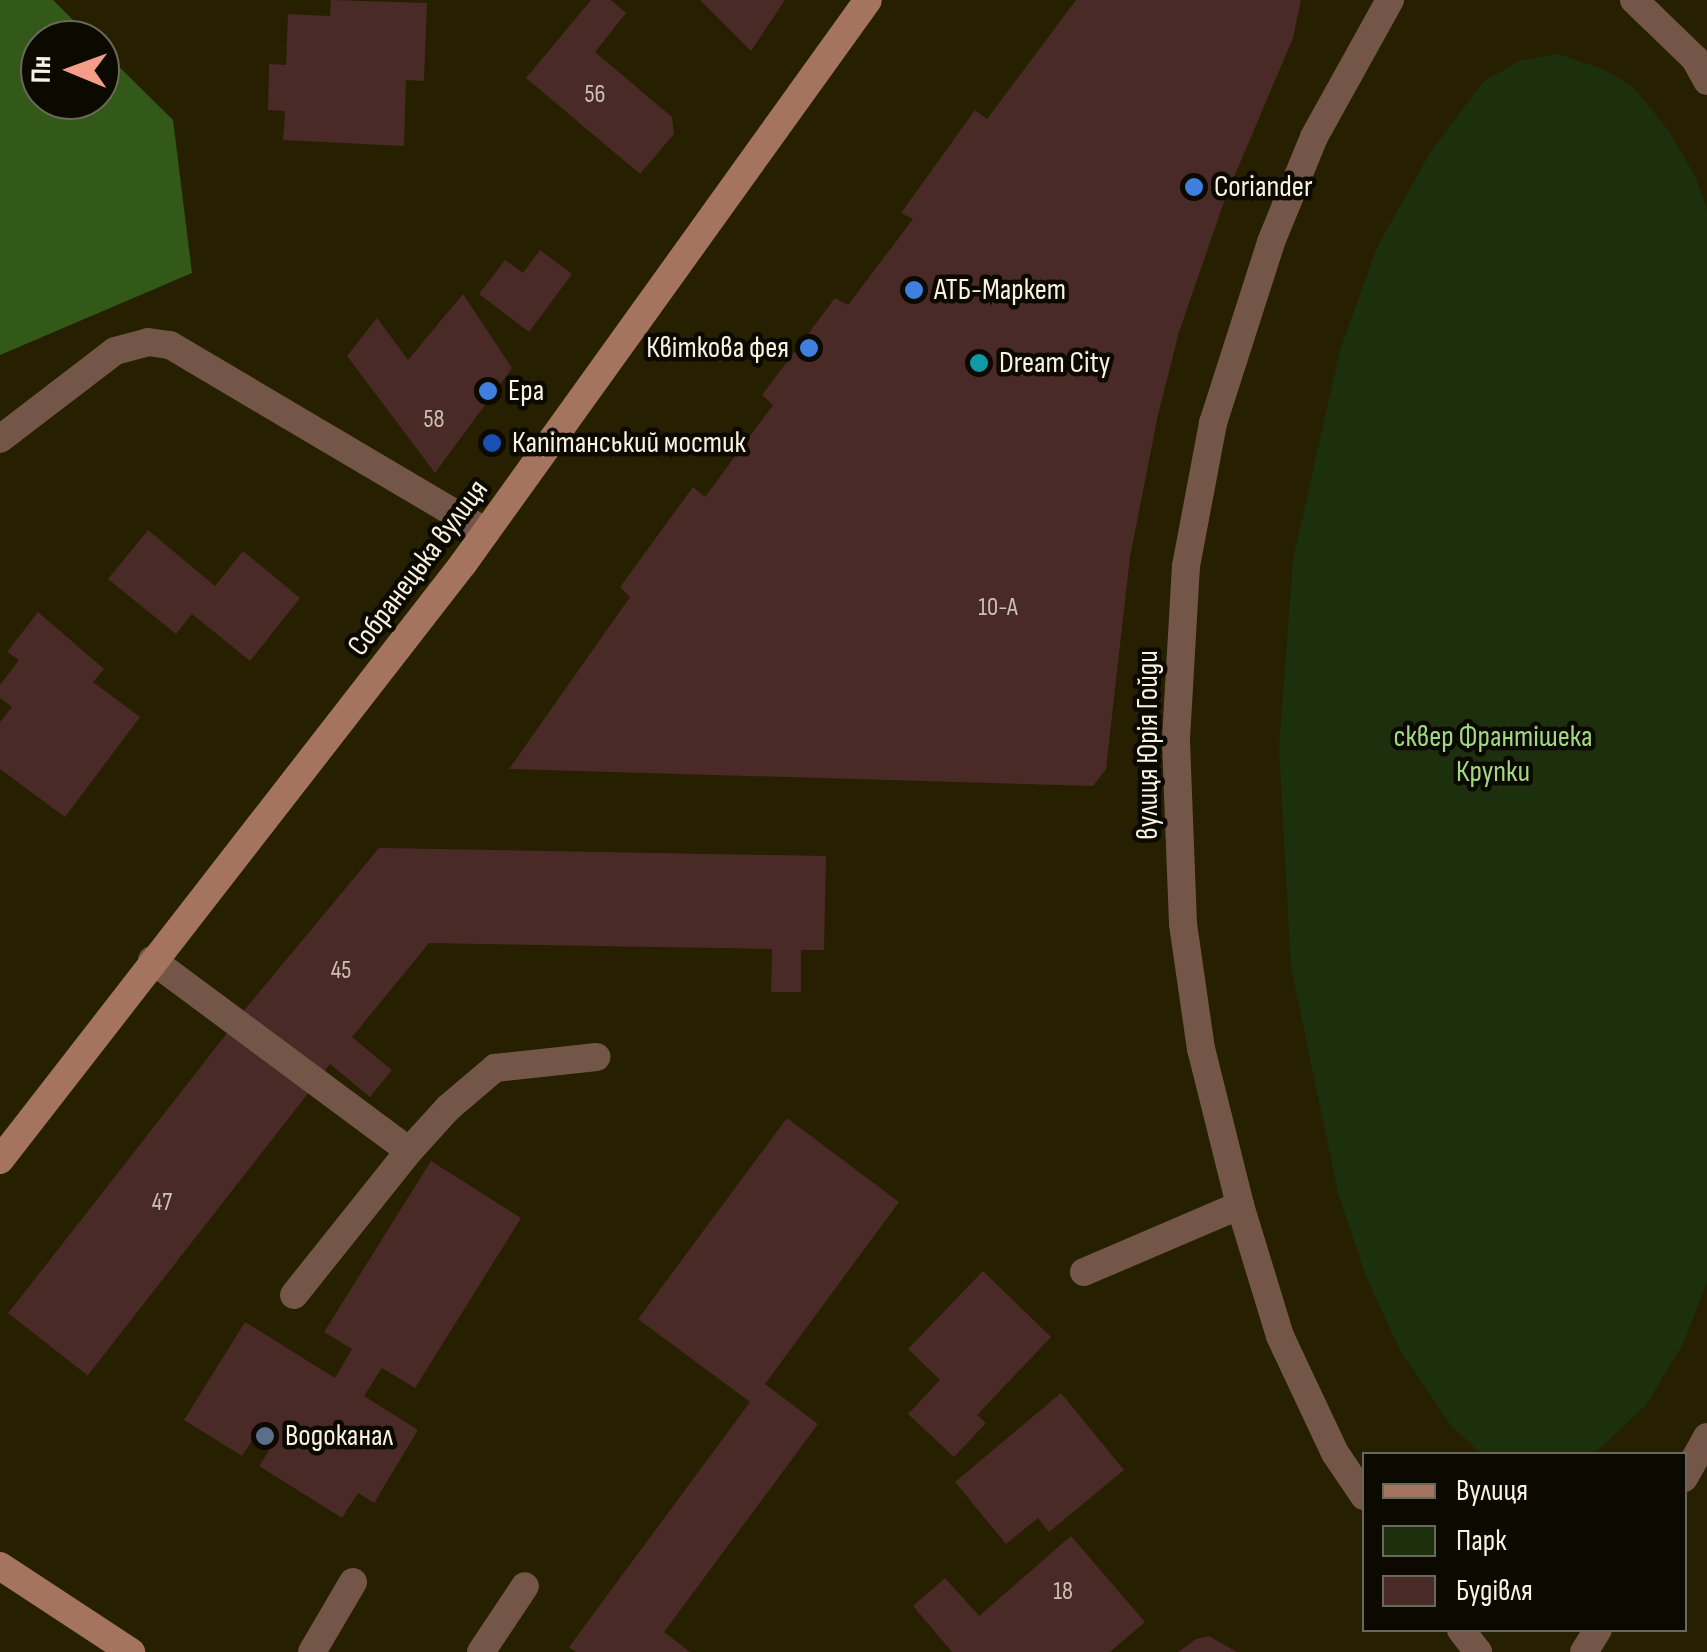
<!DOCTYPE html>
<html>
<head>
<meta charset="utf-8">
<style>
	body { margin:0 }
	#map { position:relative; width:1707px; height:1652px; overflow:hidden; background:#261f00; font-family:"Sofia Sans Condensed",sans-serif }
	div>[style] { position:absolute }
	.green>* { inset:0; background:#1c300e }
	.forest>* { inset:0; background:#335918 }
	.building>* { inset:0; background:#4a2a26; transform-origin:0 0 }
	.service>* { height:28px; margin:-14px; padding:0 14px; transform-origin:14px; border-radius:14px; background:#745648 }
	.minor>* { height:28px; margin:-14px; padding:0 14px; transform-origin:14px; border-radius:14px; background:#745648 }
	.secondary>* { height:28px; margin:-14px; padding:0 14px; transform-origin:14px; border-radius:14px; background:#a4745e }
	.dots>* { width:28px; height:28px; translate:-50% -50%; box-sizing:border-box; border:5px solid #0c0901; border-radius:50% }
	span { translate:-50% -50%; white-space:nowrap; text-align:center; line-height:1.15; -webkit-text-stroke:9px #0c0901; paint-order:stroke }
	.number-label { font-size:25px; color:#ccc1b2 }
	.number-label span { -webkit-text-stroke-width:0 }
	.poi-label { font-size:30px; color:#f7f3e1 }
	.left { translate:0 -50%; text-align:left }
	.right { translate:-100% -50%; text-align:right }
	.street-label { font-size:30px; color:#f7f3e1 }
	.park-label { font-size:30px; color:#a1d980 }
	.legend { position:absolute; left:1362px; top:1452px; width:325px; height:180px; box-sizing:border-box; background:#0c0901; border:2px solid #6a675b; margin:0; padding:12px 18px; list-style:none; font-size:30px; color:#f7f3e1 }
	.legend li { display:flex; align-items:center; gap:20px; height:50px }
	.legend b { width:50px; border:2px solid #6a675b }
	.north { position:absolute; left:20px; top:20px; width:100px; height:100px; box-sizing:border-box; background:#0c0901; border:2px solid #6a675b; border-radius:50%; rotate:271deg; font-size:28px; font-weight:700; line-height:40px; text-align:center; color:#f7f3e1 }
	.north::after { content:''; display:block; margin:auto; width:35px; height:45px; background:#f49e8a; clip-path:polygon(50% 0,100% 100%,50% 72%,0 100%) }
</style>
</head>
<body>
<div id="map">
	<div class="green">
		<i style="clip-path:polygon(1558px 54px,1603px 69px,1634px 88px,1669px 131px,1696px 178px,1707px 210px,1707px 1282px,1683px 1344px,1646px 1405px,1603px 1446px,1590px 1454px,1481px 1454px,1450px 1424px,1401px 1352px,1367px 1279px,1338px 1193px,1291px 967px,1279px 749px,1293px 559px,1340px 350px,1377px 247px,1431px 151px,1483px 82px,1521px 60px)"></i>
	</div>
	<div class="forest">
		<i style="clip-path:polygon(0 0,53px 0,93px 40px,40px 40px,40px 100px,100px 100px,100px 48px,173px 120px,192px 273px,0 355px)"></i>
	</div>
	<div class="building">
		<i style="clip-path:polygon(331px 0,427px 3px,424px 81px,406px 80px,404px 146px,283px 140px,285px 111px,268px 110px,269px 64px,286px 65px,288px 14px,330px 16px)"></i>
		<i style="clip-path:polygon(591px 0,611px 0,626px 13px,595px 52px,672px 117px,674px 134px,640px 174px,526px 78px)"></i>
		<i style="clip-path:polygon(700px 0,785px 0,751px 51px)"></i>
		<i style="clip-path:polygon(1076px 0,1301px 0,1293px 38px,1226px 196px,1179px 332px,1158px 415px,1130px 557px,1106px 769px,1093px 786px,509px 769px,630px 597px,620px 587px,693px 487px,705px 497px,773px 405px,762px 395px,835px 298px,848px 305px,913px 219px,901px 213px,975px 110px,987px 119px)"></i>
		<i style="clip-path:polygon(540px 250px,572px 274px,529px 332px,479px 294px,505px 260px,523px 273px)"></i>
		<i style="clip-path:polygon(463px 294px,512px 368px,435px 473px,347px 356px,377px 318px,408px 360px)"></i>
		<i style="clip-path:polygon(148px 530px,215px 586px,243px 551px,300px 598px,250px 661px,192px 614px,176px 634px,108px 579px)"></i>
		<i style="clip-path:polygon(38px 612px,104px 669px,93px 682px,140px 717px,65px 817px,0 769px,0 722px,12px 707px,0 698px,0 685px,19px 660px,7px 652px)"></i>
		<i style="clip-path:polygon(379px 848px,826px 856px,824px 950px,801px 950px,801px 992px,771px 992px,772px 949px,429px 943px,352px 1037px,392px 1070px,370px 1097px,330px 1064px,322px 1074px,242px 1013px)"></i>
		<i style="left:231px;top:1028px;width:101px;height:362px;rotate:38deg"></i>
		<i style="clip-path:polygon(787px 1118px,899px 1202px,765px 1384px,818px 1424px,664px 1632px,690px 1652px,576px 1652px,569px 1647px,750px 1402px,638px 1319px)"></i>
		<i style="clip-path:polygon(431px 1161px,521px 1218px,415px 1388px,382px 1368px,364px 1396px,418px 1430px,374px 1503px,358px 1493px,342px 1518px,259px 1466px,269px 1451px,252px 1440px,242px 1456px,184px 1420px,245px 1322px,335px 1378px,352px 1349px,324px 1332px)"></i>
		<i style="clip-path:polygon(983px 1271px,1051px 1337px,977px 1415px,986px 1423px,954px 1457px,908px 1414px,940px 1380px,908px 1349px)"></i>
		<i style="clip-path:polygon(1061px 1393px,1124px 1470px,1049px 1532px,1038px 1518px,1006px 1544px,955px 1482px)"></i>
		<i style="clip-path:polygon(1071px 1536px,1145px 1622px,1110px 1652px,952px 1652px,913px 1606px,945px 1578px,979px 1616px)"></i>
		<i style="clip-path:polygon(1209px 1636px,1237px 1652px,1178px 1652px,1196px 1639px)"></i>
	</div>
	<div class="service">
		<i style="left:0;top:439px;width:145px;rotate:-37.4deg"></i>
		<i style="left:115px;top:351px;width:34px;rotate:-15deg"></i>
		<i style="left:148px;top:342px;width:22px;rotate:8deg"></i>
		<i style="left:170px;top:345px;width:367px;rotate:30.6deg"></i>
		<i style="left:152px;top:960px;width:320px;rotate:36.6deg"></i>
		<i style="left:1084px;top:1272px;width:170px;rotate:-23.2deg"></i>
		<i style="left:294px;top:1295px;width:184px;rotate:-51.4deg"></i>
		<i style="left:409px;top:1151px;width:58px;rotate:-47.8deg"></i>
		<i style="left:448px;top:1108px;width:62px;rotate:-40.4deg"></i>
		<i style="left:495px;top:1068px;width:102px;rotate:-6.2deg"></i>
		<i style="left:312px;top:1652px;width:81px;rotate:-59.6deg"></i>
		<i style="left:481px;top:1652px;width:79px;rotate:-56.3deg"></i>
	</div>
	<div class="minor">
		<i style="left:1634px;top:0;width:85px;rotate:44deg"></i>
		<i style="left:1695px;top:59px;width:25px;rotate:61deg"></i>
		<i style="left:1684px;top:1478px;width:47px;rotate:-60.7deg"></i>
		<i style="left:1364px;top:1496px;width:52px;rotate:-124deg"></i>
		<i style="left:1335px;top:1453px;width:129px;rotate:-115.2deg"></i>
		<i style="left:1280px;top:1336px;width:137px;rotate:-107deg"></i>
		<i style="left:1240px;top:1205px;width:161px;rotate:-104deg"></i>
		<i style="left:1201px;top:1049px;width:126px;rotate:-98.2deg"></i>
		<i style="left:1183px;top:924px;width:185px;rotate:-92.2deg"></i>
		<i style="left:1176px;top:739px;width:173px;rotate:-86.7deg"></i>
		<i style="left:1186px;top:566px;width:146px;rotate:-79.3deg"></i>
		<i style="left:1213px;top:423px;width:190px;rotate:-72.2deg"></i>
		<i style="left:1271px;top:242px;width:113px;rotate:-67.7deg"></i>
		<i style="left:1314px;top:137px;width:157px;rotate:-61deg"></i>
		<i style="left:1461px;top:1630px;width:28px;rotate:52deg"></i>
		<i style="left:1584px;top:1652px;width:26px;rotate:-58deg"></i>
	</div>
	<div class="secondary">
		<i style="left:0;top:1160px;width:755px;rotate:-52.16deg"></i>
		<i style="left:463px;top:564px;width:694px;rotate:-54.32deg"></i>
		<i style="left:0;top:1566px;width:157px;rotate:33.3deg"></i>
	</div>
	<div class="dots">
		<i style="left:1194px;top:187px;background:#3f7fe0"></i>
		<i style="left:914px;top:290px;background:#3f7fe0"></i>
		<i style="left:809px;top:348px;background:#3f7fe0"></i>
		<i style="left:979px;top:363px;background:#0f9aa8"></i>
		<i style="left:488px;top:391px;background:#3f7fe0"></i>
		<i style="left:492px;top:443px;background:#1a4fb4"></i>
		<i style="left:265px;top:1436px;background:#5c6f8a"></i>
	</div>
	<div class="number-label">
		<span style="left:595px;top:95px">56</span>
		<span style="left:434px;top:420px">58</span>
		<span style="left:998px;top:608px">10-А</span>
		<span style="left:341px;top:971px">45</span>
		<span style="left:162px;top:1203px">47</span>
		<span style="left:1063px;top:1592px">18</span>
	</div>
	<div class="poi-label">
		<span class="left" style="left:1214px;top:187px">Coriander</span>
		<span class="left" style="left:934px;top:290px">АТБ-Маркет</span>
		<span class="right" style="left:789px;top:348px">Квіткова фея</span>
		<span class="left" style="left:999px;top:363px">Dream City</span>
		<span class="left" style="left:508px;top:391px">Ера</span>
		<span class="left" style="left:512px;top:443px">Капітанський мостик</span>
		<span class="left" style="left:285px;top:1436px">Водоканал</span>
	</div>
	<div class="street-label">
		<span style="left:418px;top:568px;rotate:-53deg">Собранецька вулиця</span>
		<span style="left:1148px;top:745px;rotate:-90deg">вулиця Юрія Гойди</span>
	</div>
	<div class="park-label">
		<span style="left:1493px;top:754px">сквер Франтішека<br>Крупки</span>
	</div>
	<ul class="legend">
	<li><b style="height:12px;background:#a4745e"></b>Вулиця</li>
	<li><b style="height:28px;background:#1c300e"></b>Парк</li>
	<li><b style="height:28px;background:#4a2a26"></b>Будівля</li>
	</ul>
	<div class="north">Пн</div>
</div>
</body>
</html>
